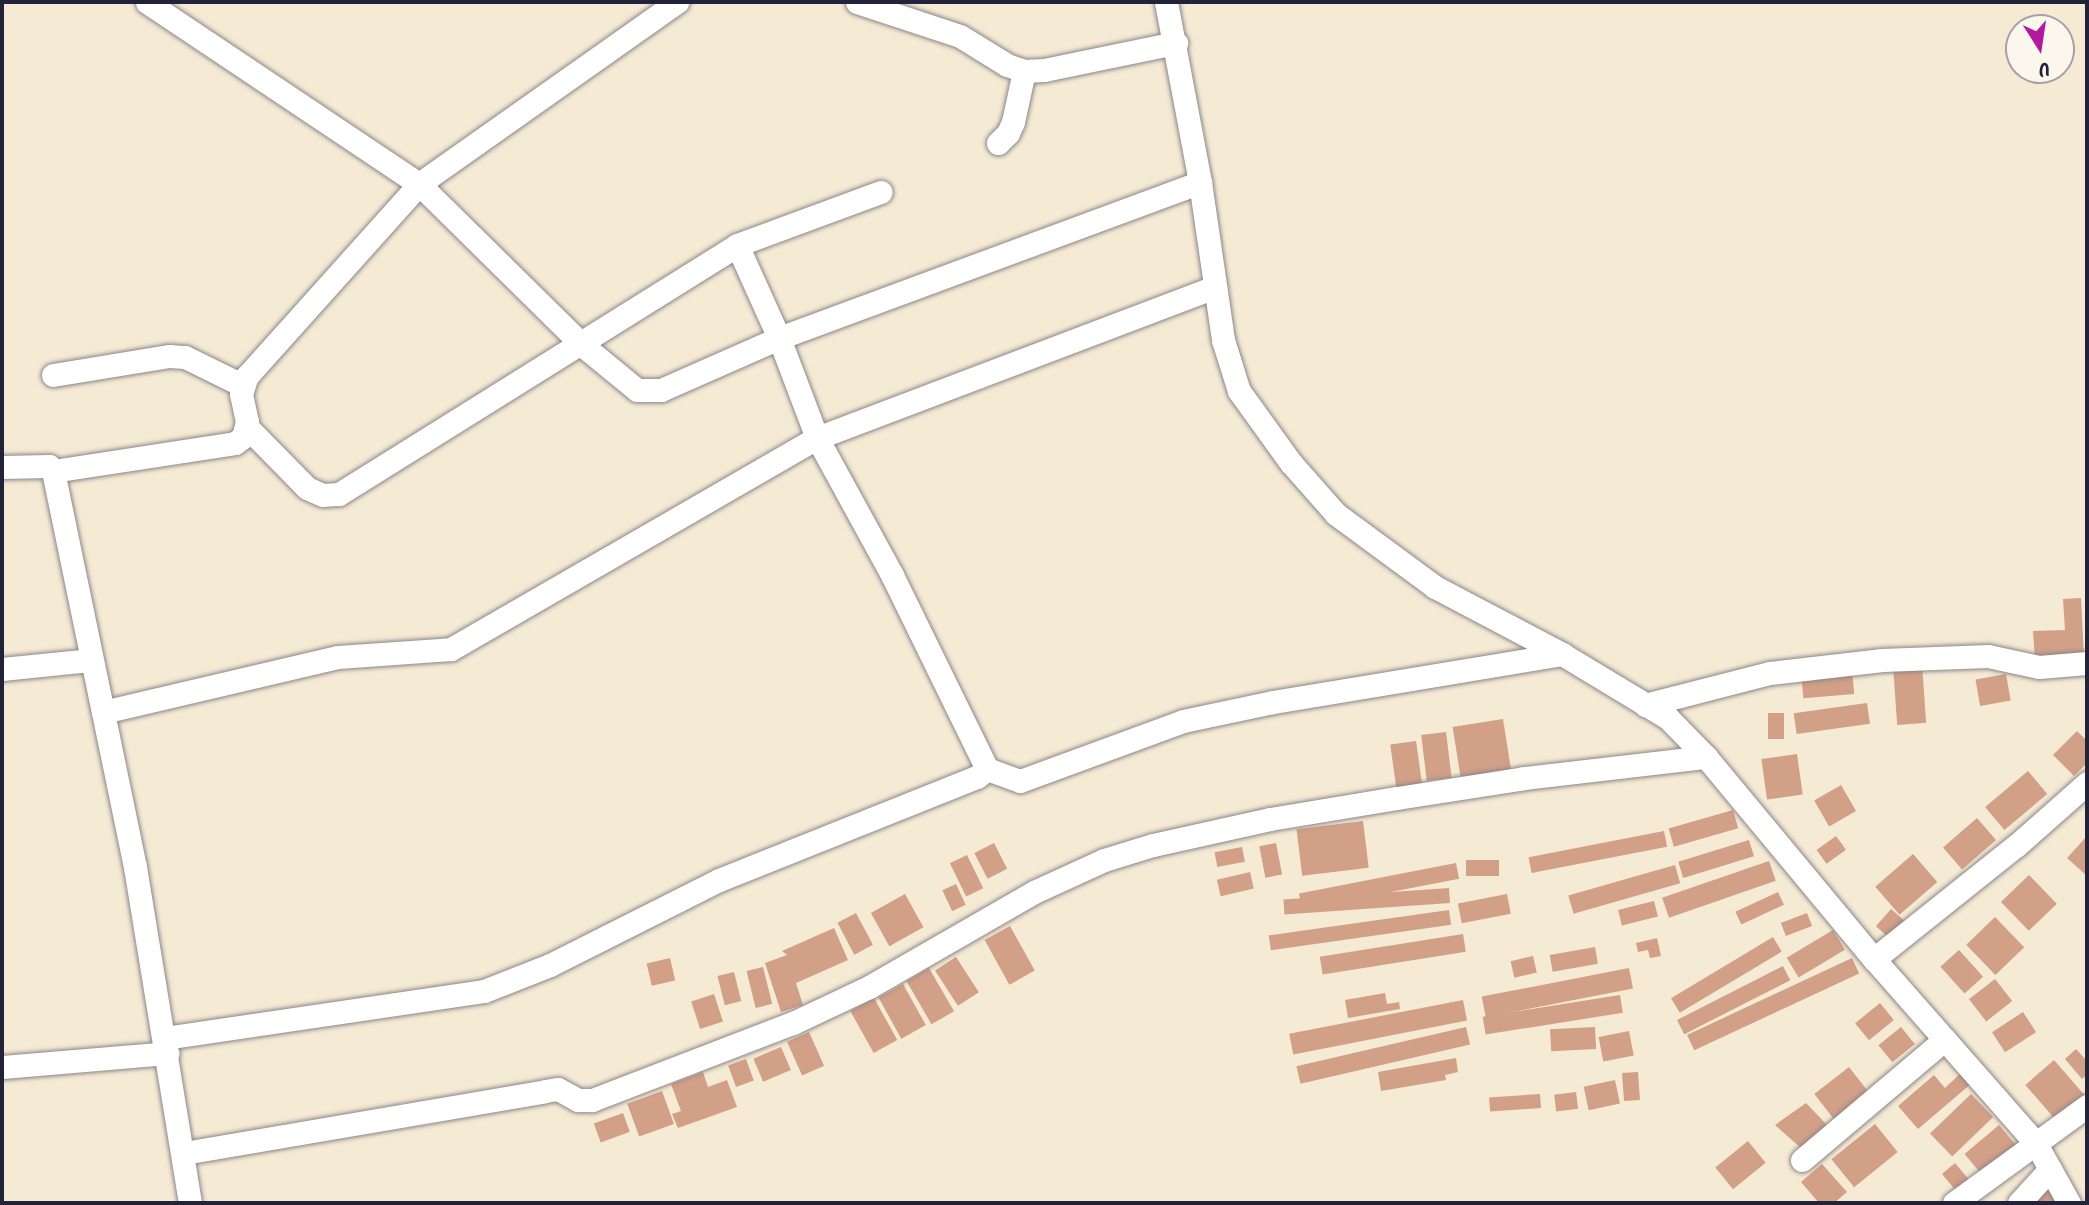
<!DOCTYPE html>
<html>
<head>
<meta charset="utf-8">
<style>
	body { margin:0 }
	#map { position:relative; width:2089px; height:1205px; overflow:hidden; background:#f5ead4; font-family:Kalam,sans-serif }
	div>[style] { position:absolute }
	.building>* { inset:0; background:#d29f87; transform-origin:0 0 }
	.roads { filter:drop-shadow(0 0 2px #8c8688) drop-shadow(0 0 2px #8c8688) }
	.minor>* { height:23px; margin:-11.5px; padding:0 11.5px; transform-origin:11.5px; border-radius:11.5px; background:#fff }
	span { translate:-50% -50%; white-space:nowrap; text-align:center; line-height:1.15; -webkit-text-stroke:7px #fbf7ec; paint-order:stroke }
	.frame { position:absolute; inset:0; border:4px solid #22223b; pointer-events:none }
	.north { position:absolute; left:2005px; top:14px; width:70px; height:70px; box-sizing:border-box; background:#fbf7ec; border:2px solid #a4a2a5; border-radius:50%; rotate:168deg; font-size:19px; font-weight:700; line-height:28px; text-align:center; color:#22223b }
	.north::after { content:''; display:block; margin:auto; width:24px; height:32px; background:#b5179e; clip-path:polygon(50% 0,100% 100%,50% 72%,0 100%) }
</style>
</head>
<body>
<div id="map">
	<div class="building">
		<i style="clip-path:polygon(2081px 598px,2084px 657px,2035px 660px,2033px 631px,2065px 630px,2063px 599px)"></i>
		<i style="left:1922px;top:664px;width:59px;height:29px;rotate:86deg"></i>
		<i style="left:1852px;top:669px;width:25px;height:51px;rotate:85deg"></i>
		<i style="left:2006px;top:674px;width:27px;height:31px;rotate:80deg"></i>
		<i style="left:1867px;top:703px;width:21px;height:74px;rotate:82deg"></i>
		<i style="left:1768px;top:713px;width:16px;height:26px"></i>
		<i style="left:1503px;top:719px;width:52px;height:51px;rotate:81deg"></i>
		<i style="clip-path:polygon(2077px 731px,2087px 741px,2087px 763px,2074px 776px,2053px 755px)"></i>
		<i style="left:1446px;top:732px;width:46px;height:25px;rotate:83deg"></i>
		<i style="left:1416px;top:741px;width:43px;height:26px;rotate:82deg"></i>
		<i style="left:1797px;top:754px;width:41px;height:36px;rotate:82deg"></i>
		<i style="left:2028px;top:771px;width:30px;height:56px;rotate:50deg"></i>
		<i style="left:1841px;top:785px;width:30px;height:31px;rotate:60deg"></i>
		<i style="left:1733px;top:810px;width:19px;height:67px;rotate:74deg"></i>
		<i style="left:1977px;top:818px;width:29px;height:45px;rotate:49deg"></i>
		<i style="left:1363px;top:821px;width:47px;height:67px;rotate:83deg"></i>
		<i style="left:1664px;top:831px;width:16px;height:138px;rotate:79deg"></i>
		<i style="left:1836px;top:836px;width:17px;height:24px;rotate:54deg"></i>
		<i style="clip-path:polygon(2087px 836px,2087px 876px,2067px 858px)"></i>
		<i style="left:1749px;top:840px;width:17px;height:74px;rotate:73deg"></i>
		<i style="left:994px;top:843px;width:29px;height:22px;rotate:63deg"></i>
		<i style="left:1276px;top:843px;width:32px;height:17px;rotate:79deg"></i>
		<i style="left:1242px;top:847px;width:15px;height:28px;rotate:79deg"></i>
		<i style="left:1913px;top:854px;width:37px;height:50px;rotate:49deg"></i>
		<i style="left:967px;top:855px;width:37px;height:19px;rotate:64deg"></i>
		<i style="left:1499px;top:860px;width:16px;height:33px;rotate:90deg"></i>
		<i style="left:1769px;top:861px;width:21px;height:113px;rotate:71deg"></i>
		<i style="left:1456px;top:863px;width:16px;height:160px;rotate:79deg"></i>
		<i style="left:1675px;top:865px;width:19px;height:111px;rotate:74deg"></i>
		<i style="left:1250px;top:872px;width:17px;height:34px;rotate:77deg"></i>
		<i style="left:2029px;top:875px;width:40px;height:39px;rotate:46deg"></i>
		<i style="left:956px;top:884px;width:23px;height:15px;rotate:65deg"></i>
		<i style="left:1449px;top:888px;width:15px;height:166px;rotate:86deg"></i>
		<i style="left:1778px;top:892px;width:14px;height:47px;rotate:65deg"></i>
		<i style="left:905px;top:894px;width:38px;height:39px;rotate:61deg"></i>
		<i style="left:1507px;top:894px;width:20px;height:50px;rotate:79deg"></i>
		<i style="left:1654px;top:901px;width:16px;height:37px;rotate:76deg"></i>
		<i style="left:1891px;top:909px;width:21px;height:23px;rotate:41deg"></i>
		<i style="left:1449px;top:910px;width:15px;height:182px;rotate:82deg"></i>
		<i style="left:856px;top:913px;width:36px;height:21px;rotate:62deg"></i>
		<i style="left:1807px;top:913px;width:14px;height:28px;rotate:69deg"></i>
		<i style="left:1995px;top:917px;width:42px;height:40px;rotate:46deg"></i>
		<i style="left:1010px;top:926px;width:51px;height:29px;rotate:61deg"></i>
		<i style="clip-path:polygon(834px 928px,848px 960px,796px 983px,803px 1005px,781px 1012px,765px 963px,787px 955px,782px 951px)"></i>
		<i style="left:1833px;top:930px;width:23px;height:54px;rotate:59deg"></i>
		<i style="left:1463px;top:934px;width:18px;height:145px;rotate:81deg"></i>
		<i style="left:1773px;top:937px;width:17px;height:119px;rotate:59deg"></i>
		<i style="clip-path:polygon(1657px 938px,1661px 956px,1650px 958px,1648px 950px,1638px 952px,1636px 943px)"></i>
		<i style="left:1595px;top:947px;width:17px;height:46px;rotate:80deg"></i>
		<i style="left:1959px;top:950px;width:36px;height:25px;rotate:48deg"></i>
		<i style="left:1533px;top:956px;width:17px;height:23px;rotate:77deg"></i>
		<i style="left:956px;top:957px;width:42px;height:25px;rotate:57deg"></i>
		<i style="left:670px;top:958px;width:23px;height:24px;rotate:77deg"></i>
		<i style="left:1852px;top:958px;width:17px;height:182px;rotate:65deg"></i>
		<i style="left:1783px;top:966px;width:16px;height:119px;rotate:63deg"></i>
		<i style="left:763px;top:967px;width:38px;height:17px;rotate:76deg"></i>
		<i style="left:929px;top:968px;width:50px;height:26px;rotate:60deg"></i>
		<i style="left:1629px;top:968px;width:21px;height:150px;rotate:79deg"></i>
		<i style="left:734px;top:972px;width:30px;height:17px;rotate:76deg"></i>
		<i style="left:1995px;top:979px;width:28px;height:33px;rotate:52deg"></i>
		<i style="left:903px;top:984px;width:47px;height:28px;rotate:61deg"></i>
		<i style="clip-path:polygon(1385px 993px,1387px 1004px,1399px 1002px,1400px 1009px,1348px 1018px,1345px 1000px)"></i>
		<i style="left:714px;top:994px;width:29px;height:24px;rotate:72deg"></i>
		<i style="left:1620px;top:995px;width:18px;height:139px;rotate:81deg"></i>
		<i style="left:874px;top:998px;width:48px;height:27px;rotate:61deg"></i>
		<i style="left:1463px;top:1000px;width:21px;height:177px;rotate:79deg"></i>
		<i style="left:1880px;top:1003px;width:22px;height:32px;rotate:51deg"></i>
		<i style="left:2023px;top:1012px;width:24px;height:37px;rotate:57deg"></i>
		<i style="left:1466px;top:1027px;width:18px;height:174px;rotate:77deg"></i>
		<i style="left:1595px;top:1027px;width:22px;height:45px;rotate:87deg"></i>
		<i style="left:1901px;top:1027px;width:22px;height:29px;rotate:51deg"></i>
		<i style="left:1629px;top:1031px;width:25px;height:31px;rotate:79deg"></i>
		<i style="left:809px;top:1032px;width:37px;height:24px;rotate:66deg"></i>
		<i style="left:781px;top:1047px;width:25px;height:30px;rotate:67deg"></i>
		<i style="clip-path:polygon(2076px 1049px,2087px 1061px,2087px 1075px,2082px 1079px,2065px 1059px)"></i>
		<i style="clip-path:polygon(1456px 1058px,1458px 1072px,1445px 1075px,1446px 1080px,1381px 1091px,1378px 1072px)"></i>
		<i style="left:746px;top:1059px;width:23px;height:19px;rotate:70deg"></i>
		<i style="left:2054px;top:1060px;width:50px;height:38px;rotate:49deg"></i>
		<i style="left:1849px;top:1067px;width:31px;height:44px;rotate:52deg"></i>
		<i style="clip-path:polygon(703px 1072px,708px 1087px,727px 1080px,737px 1107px,678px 1128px,672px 1114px,681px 1111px,671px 1084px)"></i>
		<i style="left:1638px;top:1072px;width:28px;height:16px;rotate:86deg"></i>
		<i style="clip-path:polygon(1962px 1072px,1972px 1083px,1918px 1129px,1898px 1106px,1934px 1075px,1945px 1088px)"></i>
		<i style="left:1615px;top:1080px;width:24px;height:32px;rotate:78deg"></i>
		<i style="left:662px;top:1091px;width:35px;height:37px;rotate:70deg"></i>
		<i style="left:1576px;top:1092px;width:17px;height:22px;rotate:83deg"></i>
		<i style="left:1540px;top:1094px;width:14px;height:51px;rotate:86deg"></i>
		<i style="left:1971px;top:1094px;width:32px;height:57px;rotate:46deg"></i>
		<i style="clip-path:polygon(1806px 1103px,1829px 1127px,1802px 1149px,1775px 1125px)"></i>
		<i style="left:623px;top:1113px;width:20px;height:31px;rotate:70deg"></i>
		<i style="left:1875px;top:1124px;width:36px;height:56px;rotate:51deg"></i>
		<i style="left:1999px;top:1125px;width:30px;height:45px;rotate:50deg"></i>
		<i style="left:1748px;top:1141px;width:28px;height:42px;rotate:51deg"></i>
		<i style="left:1955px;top:1163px;width:30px;height:17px;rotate:50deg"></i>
		<i style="clip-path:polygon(1822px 1164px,1847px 1192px,1834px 1203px,1819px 1203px,1801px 1182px)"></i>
		<i style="clip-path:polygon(2050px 1182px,2063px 1198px,2056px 1203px,2023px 1203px)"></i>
	</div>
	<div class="roads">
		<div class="minor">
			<i style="left:147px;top:2px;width:327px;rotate:33.8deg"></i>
			<i style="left:419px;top:184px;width:228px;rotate:44.6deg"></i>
			<i style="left:581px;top:344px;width:72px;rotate:39.4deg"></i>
			<i style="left:637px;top:390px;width:24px"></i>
			<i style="left:661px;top:390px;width:129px;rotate:-23.8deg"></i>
			<i style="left:779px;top:338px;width:449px;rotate:-20.3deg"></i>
			<i style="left:857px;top:2px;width:108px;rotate:18.3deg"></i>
			<i style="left:960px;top:36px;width:55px;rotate:31.7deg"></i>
			<i style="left:1007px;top:65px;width:18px;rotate:19deg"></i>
			<i style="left:1024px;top:71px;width:20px;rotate:-3deg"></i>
			<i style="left:1044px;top:70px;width:135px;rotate:-11.6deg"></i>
			<i style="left:1166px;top:2px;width:183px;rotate:79.3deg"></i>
			<i style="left:1200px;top:182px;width:160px;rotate:81.7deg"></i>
			<i style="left:1223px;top:340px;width:53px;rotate:72.6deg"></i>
			<i style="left:1239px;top:391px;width:89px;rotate:54.2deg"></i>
			<i style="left:1291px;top:463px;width:68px;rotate:48.6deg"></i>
			<i style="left:1336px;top:514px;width:123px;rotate:36.4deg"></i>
			<i style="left:1435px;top:587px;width:144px;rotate:27.8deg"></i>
			<i style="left:1562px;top:654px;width:124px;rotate:31.1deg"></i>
			<i style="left:1668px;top:718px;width:54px;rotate:45.7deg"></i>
			<i style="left:1706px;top:757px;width:263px;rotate:50.3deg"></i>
			<i style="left:1874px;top:959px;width:244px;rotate:48.7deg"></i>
			<i style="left:2035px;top:1142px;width:70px;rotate:60.9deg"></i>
			<i style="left:998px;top:143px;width:14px;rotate:-45deg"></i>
			<i style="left:1008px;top:133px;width:12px;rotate:-66deg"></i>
			<i style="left:1013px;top:122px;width:52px;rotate:-77.8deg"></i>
			<i style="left:53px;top:375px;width:118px;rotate:-9.3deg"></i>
			<i style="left:169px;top:356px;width:16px;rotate:4deg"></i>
			<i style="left:185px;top:357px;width:64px;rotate:26.2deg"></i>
			<i style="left:248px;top:428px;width:84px;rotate:45.5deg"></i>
			<i style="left:307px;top:488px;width:17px;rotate:24deg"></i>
			<i style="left:323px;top:495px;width:16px;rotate:-4deg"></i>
			<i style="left:339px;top:494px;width:469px;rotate:-32deg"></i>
			<i style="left:737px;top:245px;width:153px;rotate:-20.3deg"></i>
			<i style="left:2px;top:467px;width:47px;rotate:-1.2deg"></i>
			<i style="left:49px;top:466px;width:6px;rotate:51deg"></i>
			<i style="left:53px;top:471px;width:404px;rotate:78.3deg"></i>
			<i style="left:135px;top:867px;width:340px;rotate:80.7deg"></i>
			<i style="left:53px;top:471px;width:184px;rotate:-8.7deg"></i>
			<i style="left:235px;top:443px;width:10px;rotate:-37deg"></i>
			<i style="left:243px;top:437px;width:16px;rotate:-75deg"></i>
			<i style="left:247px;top:422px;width:29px;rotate:-102deg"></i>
			<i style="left:241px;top:394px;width:19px;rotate:-72deg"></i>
			<i style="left:247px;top:376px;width:258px;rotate:-48.1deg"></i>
			<i style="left:419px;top:184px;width:316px;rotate:-35.2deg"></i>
			<i style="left:2px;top:669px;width:88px;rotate:-5.8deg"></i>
			<i style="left:1645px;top:705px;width:129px;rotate:-14.4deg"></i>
			<i style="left:1770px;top:673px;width:113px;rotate:-6.6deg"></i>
			<i style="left:1882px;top:660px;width:106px;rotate:-2.2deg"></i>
			<i style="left:1988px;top:656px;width:52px;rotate:12.2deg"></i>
			<i style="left:2039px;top:667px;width:48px;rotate:-4.8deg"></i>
			<i style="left:103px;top:712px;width:241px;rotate:-13.2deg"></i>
			<i style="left:338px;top:657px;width:113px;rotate:-4deg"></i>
			<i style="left:451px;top:649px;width:422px;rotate:-30deg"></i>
			<i style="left:817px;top:438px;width:426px;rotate:-20.8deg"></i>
			<i style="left:987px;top:769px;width:35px;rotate:20deg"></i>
			<i style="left:1020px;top:781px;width:174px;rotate:-20.2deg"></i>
			<i style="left:1183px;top:721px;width:92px;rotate:-11.9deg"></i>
			<i style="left:1273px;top:702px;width:293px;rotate:-9.4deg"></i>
			<i style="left:1874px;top:959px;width:183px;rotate:-38.6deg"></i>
			<i style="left:2017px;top:845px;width:94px;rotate:-41.5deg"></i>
			<i style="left:165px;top:1038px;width:322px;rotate:-8.4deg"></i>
			<i style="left:484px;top:991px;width:71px;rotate:-21.5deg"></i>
			<i style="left:550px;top:965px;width:189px;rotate:-26.7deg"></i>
			<i style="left:719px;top:880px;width:278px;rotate:-21.8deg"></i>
			<i style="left:977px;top:777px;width:13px;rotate:-39deg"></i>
			<i style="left:987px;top:769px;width:216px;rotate:-116.1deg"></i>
			<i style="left:892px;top:575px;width:156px;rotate:-118.7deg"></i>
			<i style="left:817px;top:438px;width:107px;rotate:-110.8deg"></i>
			<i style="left:779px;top:338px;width:102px;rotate:-114.3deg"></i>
			<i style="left:2px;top:1067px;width:166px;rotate:-4.8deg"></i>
			<i style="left:184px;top:1153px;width:366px;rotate:-9.7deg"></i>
			<i style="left:545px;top:1091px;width:13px;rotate:-9deg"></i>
			<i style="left:558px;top:1089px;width:23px;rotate:29deg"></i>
			<i style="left:578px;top:1100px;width:14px"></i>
			<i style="left:592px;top:1100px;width:215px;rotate:-21deg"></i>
			<i style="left:793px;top:1023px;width:84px;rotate:-25.3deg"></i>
			<i style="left:869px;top:987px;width:190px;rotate:-29.9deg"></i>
			<i style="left:1034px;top:892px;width:77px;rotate:-24.6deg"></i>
			<i style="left:1104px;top:860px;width:51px;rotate:-17deg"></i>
			<i style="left:1153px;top:845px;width:120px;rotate:-12.5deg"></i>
			<i style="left:1270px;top:819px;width:129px;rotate:-9.4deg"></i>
			<i style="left:1397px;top:798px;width:129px;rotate:-8.9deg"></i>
			<i style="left:1524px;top:778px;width:183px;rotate:-6.6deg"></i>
			<i style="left:1802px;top:1160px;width:187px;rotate:-40.2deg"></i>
			<i style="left:1954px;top:1203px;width:165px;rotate:-36.1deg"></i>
			<i style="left:2019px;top:1203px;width:46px;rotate:-47.6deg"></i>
		</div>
	</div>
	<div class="frame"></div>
	<div class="north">U</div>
</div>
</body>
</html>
